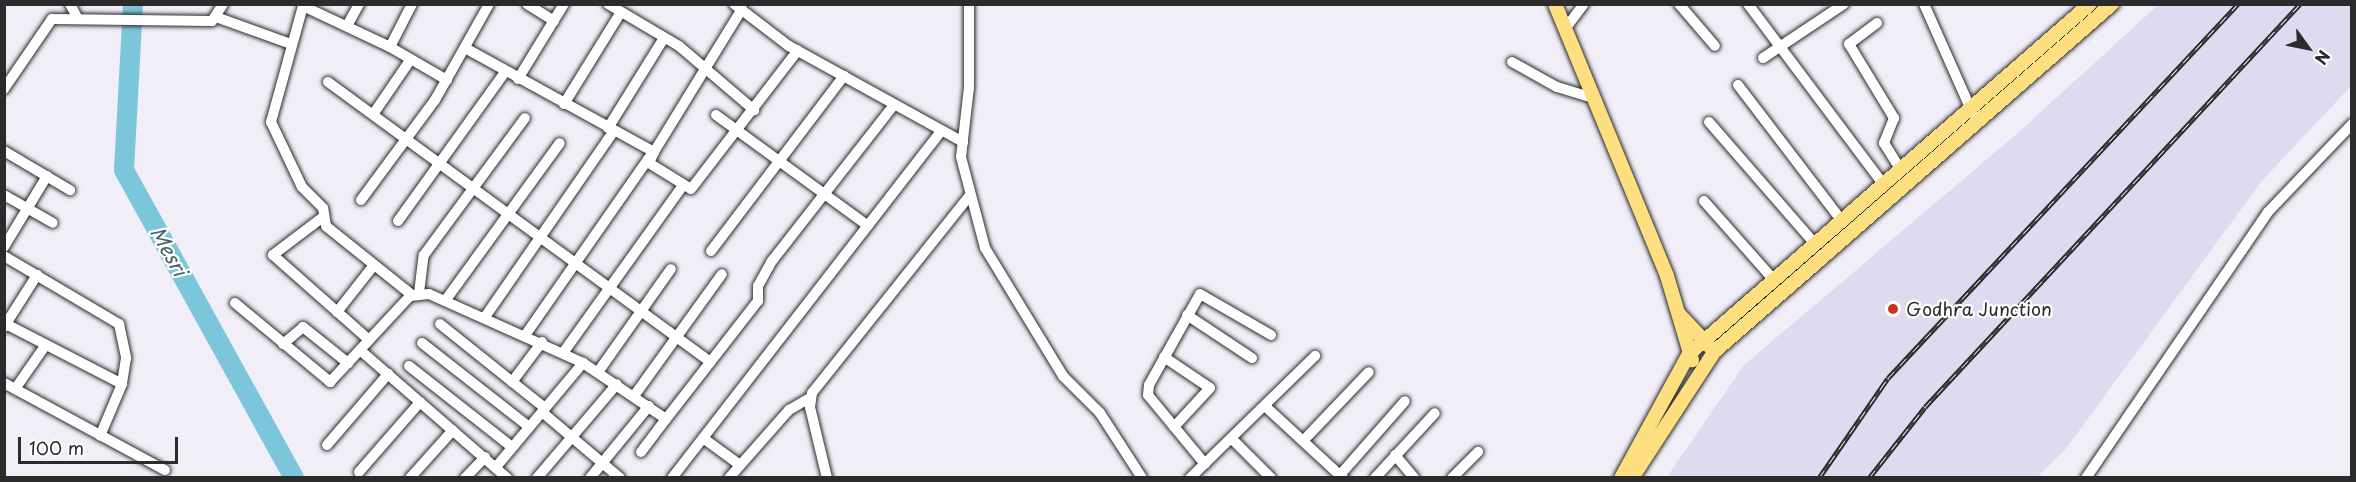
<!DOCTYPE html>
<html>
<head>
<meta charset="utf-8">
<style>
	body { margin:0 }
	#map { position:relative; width:2356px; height:482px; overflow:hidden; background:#f1eef8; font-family:"Playpen Sans",sans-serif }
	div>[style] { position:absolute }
	.built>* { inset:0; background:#e0daf0 }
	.river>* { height:20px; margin:-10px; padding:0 10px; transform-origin:10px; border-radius:10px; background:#7bc6da }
	.roads { filter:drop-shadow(0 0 2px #2b2b2b) drop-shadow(0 0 2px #2b2b2b) }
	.minor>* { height:10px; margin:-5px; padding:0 5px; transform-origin:5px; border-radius:5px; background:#fff }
	.major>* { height:14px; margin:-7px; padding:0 7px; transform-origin:7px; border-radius:7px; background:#fddf80 }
	.rail>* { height:5px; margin-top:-2.5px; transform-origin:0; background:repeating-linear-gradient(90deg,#fff 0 9px,#2b2b2b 0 18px); box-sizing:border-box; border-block:2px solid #2b2b2b }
	.dots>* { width:16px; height:16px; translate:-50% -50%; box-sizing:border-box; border:3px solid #fff; border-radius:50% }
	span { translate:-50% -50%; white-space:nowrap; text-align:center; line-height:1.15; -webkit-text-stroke:4.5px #fff; paint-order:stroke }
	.poi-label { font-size:18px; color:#2b2b2b }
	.left { translate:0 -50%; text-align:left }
	.water-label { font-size:20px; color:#476168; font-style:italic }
	.frame { position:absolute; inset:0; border:6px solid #2b2b2b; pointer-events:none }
	.north { position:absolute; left:2278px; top:18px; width:60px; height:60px; -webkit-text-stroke:4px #fff; paint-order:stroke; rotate:123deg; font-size:16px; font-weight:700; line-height:24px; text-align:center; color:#2b2b2b }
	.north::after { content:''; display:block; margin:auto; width:21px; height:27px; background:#2b2b2b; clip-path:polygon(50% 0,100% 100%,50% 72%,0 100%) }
	.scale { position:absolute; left:18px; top:437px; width:160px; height:27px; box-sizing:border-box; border:3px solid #2b2b2b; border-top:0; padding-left:8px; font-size:18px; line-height:21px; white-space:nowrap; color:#2b2b2b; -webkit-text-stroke:4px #fff; paint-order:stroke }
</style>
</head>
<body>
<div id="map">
	<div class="built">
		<i style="clip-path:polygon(2158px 5px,2351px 5px,2351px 86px,2261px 182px,2065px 450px,2037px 477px,1667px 477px,1744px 365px,2019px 132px)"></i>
	</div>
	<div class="river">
		<i style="left:133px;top:4px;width:166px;rotate:93.1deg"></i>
		<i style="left:124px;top:170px;width:352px;rotate:61.1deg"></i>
	</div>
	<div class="roads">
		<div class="minor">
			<i style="left:70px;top:4px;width:17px;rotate:62deg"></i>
			<i style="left:527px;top:4px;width:32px;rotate:32deg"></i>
			<i style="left:608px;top:4px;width:82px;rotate:30.6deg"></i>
			<i style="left:679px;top:46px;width:99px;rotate:40.5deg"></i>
			<i style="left:734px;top:4px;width:69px;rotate:37.4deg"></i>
			<i style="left:789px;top:46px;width:199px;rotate:28.9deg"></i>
			<i style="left:969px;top:4px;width:83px;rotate:90deg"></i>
			<i style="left:969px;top:87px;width:70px;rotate:96.5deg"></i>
			<i style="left:961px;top:157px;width:94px;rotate:75.2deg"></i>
			<i style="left:985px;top:248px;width:150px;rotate:58.6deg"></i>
			<i style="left:1063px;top:376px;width:52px;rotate:45deg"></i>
			<i style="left:1100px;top:413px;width:77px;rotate:57.1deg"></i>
			<i style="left:1679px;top:4px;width:55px;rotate:49.4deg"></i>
			<i style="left:1748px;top:4px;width:226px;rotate:53.1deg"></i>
			<i style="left:1924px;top:4px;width:120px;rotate:66deg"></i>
			<i style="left:216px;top:17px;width:80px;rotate:19.8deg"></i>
			<i style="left:1877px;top:23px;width:35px;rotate:143deg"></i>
			<i style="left:1849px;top:44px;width:87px;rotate:58.7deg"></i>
			<i style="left:1894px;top:118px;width:27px;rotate:112deg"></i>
			<i style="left:1884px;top:143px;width:32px;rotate:58deg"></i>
			<i style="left:348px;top:24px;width:23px;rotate:-61deg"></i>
			<i style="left:1565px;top:29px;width:31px;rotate:-53deg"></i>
			<i style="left:390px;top:47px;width:66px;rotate:30.1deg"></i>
			<i style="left:465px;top:48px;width:216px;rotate:28.8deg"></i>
			<i style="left:654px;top:152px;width:168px;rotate:-58.4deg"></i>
			<i style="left:1763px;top:58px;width:97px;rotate:-33.7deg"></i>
			<i style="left:1512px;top:62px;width:51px;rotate:29.1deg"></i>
			<i style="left:1557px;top:87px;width:37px;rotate:17deg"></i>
			<i style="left:518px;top:79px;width:88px;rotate:-58.5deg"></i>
			<i style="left:328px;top:82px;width:474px;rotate:36.2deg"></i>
			<i style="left:1738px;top:85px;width:171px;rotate:52.6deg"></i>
			<i style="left:4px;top:89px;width:85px;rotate:-55.6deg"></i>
			<i style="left:52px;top:19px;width:160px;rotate:0.7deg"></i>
			<i style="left:212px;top:21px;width:20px;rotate:-57deg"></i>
			<i style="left:564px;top:104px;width:108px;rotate:-58.2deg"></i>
			<i style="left:374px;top:113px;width:65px;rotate:-55.6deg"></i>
			<i style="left:716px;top:115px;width:188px;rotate:36.1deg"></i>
			<i style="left:1709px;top:122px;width:162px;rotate:49deg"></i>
			<i style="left:608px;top:128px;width:106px;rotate:-58.1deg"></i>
			<i style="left:4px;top:151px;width:77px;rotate:30.6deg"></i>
			<i style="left:654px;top:152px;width:12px;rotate:114deg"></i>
			<i style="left:649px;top:163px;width:49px;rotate:31.8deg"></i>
			<i style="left:691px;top:189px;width:175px;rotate:-52.4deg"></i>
			<i style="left:4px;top:195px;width:56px;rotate:29.7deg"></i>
			<i style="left:361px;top:200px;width:124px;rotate:-53.5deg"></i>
			<i style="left:435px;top:100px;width:110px;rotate:-60.6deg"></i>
			<i style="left:1704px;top:201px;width:106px;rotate:48.5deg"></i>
			<i style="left:323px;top:217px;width:63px;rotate:142.8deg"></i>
			<i style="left:273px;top:255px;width:128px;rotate:41.5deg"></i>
			<i style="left:398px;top:221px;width:183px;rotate:-54.3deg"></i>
			<i style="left:4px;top:247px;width:83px;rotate:-58.8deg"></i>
			<i style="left:711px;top:251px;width:220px;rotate:-52.8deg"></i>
			<i style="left:4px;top:256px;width:134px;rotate:30.6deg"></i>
			<i style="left:119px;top:324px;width:35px;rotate:78deg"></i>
			<i style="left:126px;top:358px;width:26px;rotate:99deg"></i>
			<i style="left:122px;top:384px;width:56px;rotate:112.9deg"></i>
			<i style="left:419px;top:293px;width:38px;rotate:-83deg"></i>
			<i style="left:424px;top:255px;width:170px;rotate:-53.6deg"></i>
			<i style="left:412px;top:295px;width:110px;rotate:-141.3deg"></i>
			<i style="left:326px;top:226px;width:18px;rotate:-99deg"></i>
			<i style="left:323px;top:208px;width:30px;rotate:-135deg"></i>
			<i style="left:302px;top:187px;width:72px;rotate:-115.5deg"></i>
			<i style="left:271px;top:122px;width:120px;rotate:-74.6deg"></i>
			<i style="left:303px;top:6px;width:96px;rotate:25.2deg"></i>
			<i style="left:390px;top:47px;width:48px;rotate:-62.9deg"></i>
			<i style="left:445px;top:301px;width:195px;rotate:-54deg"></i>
			<i style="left:235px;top:303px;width:124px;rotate:39.7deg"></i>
			<i style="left:330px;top:382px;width:117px;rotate:-47.1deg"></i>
			<i style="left:410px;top:296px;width:19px;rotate:-6deg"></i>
			<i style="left:429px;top:294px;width:169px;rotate:24.1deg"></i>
			<i style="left:583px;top:363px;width:100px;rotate:34deg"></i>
			<i style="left:666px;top:419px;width:150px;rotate:-52.1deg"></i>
			<i style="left:758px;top:301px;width:15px;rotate:-90deg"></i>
			<i style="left:758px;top:286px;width:29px;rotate:-61deg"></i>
			<i style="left:772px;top:261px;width:198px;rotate:-52deg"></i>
			<i style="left:337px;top:312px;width:60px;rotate:-51.8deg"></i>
			<i style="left:1187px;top:315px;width:78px;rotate:33.5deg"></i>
			<i style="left:485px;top:317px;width:226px;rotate:-55.3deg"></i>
			<i style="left:4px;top:323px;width:133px;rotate:27.3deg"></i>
			<i style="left:440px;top:324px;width:134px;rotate:38.7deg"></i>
			<i style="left:4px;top:327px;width:62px;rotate:-57.6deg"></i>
			<i style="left:526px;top:334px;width:217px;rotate:-55.1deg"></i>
			<i style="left:422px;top:343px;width:136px;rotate:38.1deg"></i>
			<i style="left:283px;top:344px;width:26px;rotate:-40deg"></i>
			<i style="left:303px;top:327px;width:58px;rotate:38.7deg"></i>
			<i style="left:360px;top:350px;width:195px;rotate:41deg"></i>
			<i style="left:563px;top:353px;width:204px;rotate:-54.4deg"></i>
			<i style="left:1164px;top:357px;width:55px;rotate:34deg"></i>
			<i style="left:1210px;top:388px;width:53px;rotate:132.7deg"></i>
			<i style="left:409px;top:366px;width:131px;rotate:38.2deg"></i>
			<i style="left:598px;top:372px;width:126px;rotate:-54.7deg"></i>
			<i style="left:512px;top:382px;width:50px;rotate:-53.1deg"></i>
			<i style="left:4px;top:383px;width:183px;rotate:28.4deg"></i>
			<i style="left:15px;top:389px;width:52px;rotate:-55.1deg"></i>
			<i style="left:634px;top:396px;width:150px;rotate:-54.2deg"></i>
			<i style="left:1266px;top:407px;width:105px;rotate:42.7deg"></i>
			<i style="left:542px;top:412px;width:102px;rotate:40.2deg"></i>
			<i style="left:703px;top:438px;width:46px;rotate:36.1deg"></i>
			<i style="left:1232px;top:439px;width:55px;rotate:45deg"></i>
			<i style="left:1303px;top:441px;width:95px;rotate:-46.3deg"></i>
			<i style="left:327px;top:445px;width:94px;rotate:-49.3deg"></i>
			<i style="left:641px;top:452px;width:41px;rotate:-52.9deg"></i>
			<i style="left:1395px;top:455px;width:30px;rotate:50deg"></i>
			<i style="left:1205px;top:464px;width:89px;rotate:-129.6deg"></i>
			<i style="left:1148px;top:395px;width:10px;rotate:-84deg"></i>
			<i style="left:1149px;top:385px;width:104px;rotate:-60.7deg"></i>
			<i style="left:1200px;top:294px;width:82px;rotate:30deg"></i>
			<i style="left:496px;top:467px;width:136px;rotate:-50.1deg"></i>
			<i style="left:359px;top:472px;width:93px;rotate:-48.9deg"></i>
			<i style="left:1340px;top:475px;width:98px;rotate:-48.7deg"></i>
			<i style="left:410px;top:478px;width:64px;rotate:-48.1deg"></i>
			<i style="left:465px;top:478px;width:29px;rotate:-46deg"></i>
			<i style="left:537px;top:478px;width:123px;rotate:-49.6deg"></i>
			<i style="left:590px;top:478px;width:93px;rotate:-50.7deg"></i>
			<i style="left:672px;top:478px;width:440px;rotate:-52.2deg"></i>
			<i style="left:729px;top:478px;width:91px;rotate:-48.6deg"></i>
			<i style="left:789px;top:410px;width:24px;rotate:-30deg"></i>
			<i style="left:827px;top:478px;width:73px;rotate:-103.5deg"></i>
			<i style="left:810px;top:407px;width:14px;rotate:-82deg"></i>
			<i style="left:812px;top:393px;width:252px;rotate:-51.4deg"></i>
			<i style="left:1190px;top:478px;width:175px;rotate:-44.3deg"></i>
			<i style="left:1375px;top:478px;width:88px;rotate:-47.3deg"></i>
			<i style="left:1452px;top:478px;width:37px;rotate:-45deg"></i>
			<i style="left:2086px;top:478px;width:322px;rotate:-55.6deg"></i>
			<i style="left:2268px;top:212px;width:122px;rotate:-46.3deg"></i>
		</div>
		<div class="major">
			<i style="left:1555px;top:4px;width:294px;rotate:67.6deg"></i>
			<i style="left:1667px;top:276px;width:88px;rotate:73.4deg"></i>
			<i style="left:1679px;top:314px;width:47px;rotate:46.7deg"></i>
			<i style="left:1621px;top:478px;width:141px;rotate:-61.3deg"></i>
			<i style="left:1689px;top:354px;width:532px;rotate:-41.12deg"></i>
			<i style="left:1632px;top:478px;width:150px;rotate:-56.9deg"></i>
			<i style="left:1714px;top:352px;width:529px;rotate:-41.17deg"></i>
		</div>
	</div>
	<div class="rail">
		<i style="left:1819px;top:478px;width:121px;rotate:-55.4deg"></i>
		<i style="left:1888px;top:378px;width:512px;rotate:-46.9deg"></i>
		<i style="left:1869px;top:478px;width:90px;rotate:-51.7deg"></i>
		<i style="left:1925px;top:407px;width:550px;rotate:-47.06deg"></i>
	</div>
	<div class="dots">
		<i style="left:1893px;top:309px;background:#c8321e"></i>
	</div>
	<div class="poi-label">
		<span class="left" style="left:1906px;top:309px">Godhra Junction</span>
	</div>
	<div class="water-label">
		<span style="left:169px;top:251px;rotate:61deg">Mesri</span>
	</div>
	<div class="frame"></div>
	<div class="north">N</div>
	<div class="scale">100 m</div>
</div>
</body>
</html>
